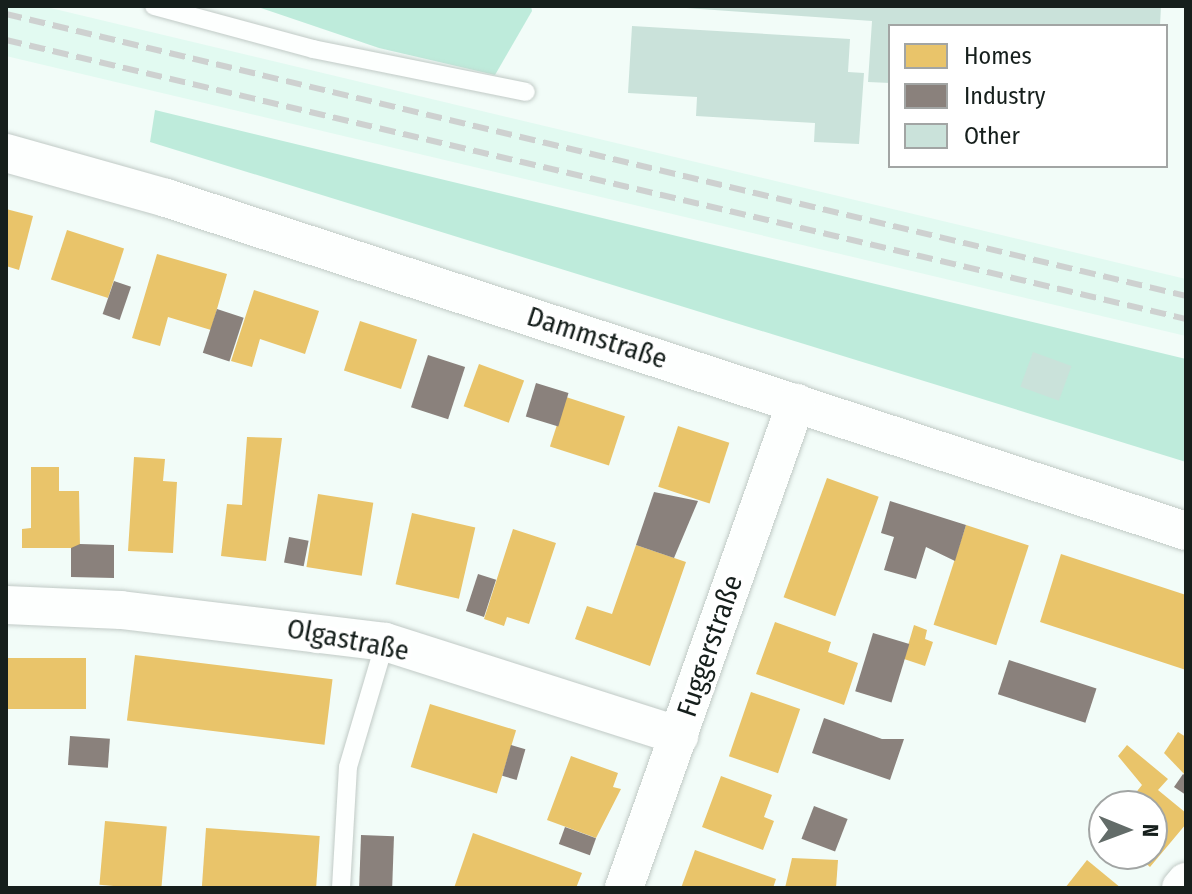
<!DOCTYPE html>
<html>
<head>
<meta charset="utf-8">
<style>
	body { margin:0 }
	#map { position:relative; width:1192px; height:894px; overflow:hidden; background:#f2fcf8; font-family:"Fira Sans Condensed",sans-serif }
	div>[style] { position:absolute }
	.built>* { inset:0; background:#e2faf1 }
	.green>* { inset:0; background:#beebdb }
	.homes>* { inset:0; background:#e9c46a; transform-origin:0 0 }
	.industry>* { inset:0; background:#8a817c; transform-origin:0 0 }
	.building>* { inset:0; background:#cae2da; transform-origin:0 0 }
	.roads { filter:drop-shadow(0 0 2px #c1cac6) drop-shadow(0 0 2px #c1cac6) }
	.service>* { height:18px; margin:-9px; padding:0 9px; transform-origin:9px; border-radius:9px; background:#fdfffe }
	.minor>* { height:38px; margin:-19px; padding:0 19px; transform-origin:19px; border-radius:19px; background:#fdfffe }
	.rail>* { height:6px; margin-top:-3px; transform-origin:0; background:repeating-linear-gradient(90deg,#ced1d0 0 16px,transparent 0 24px) }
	span { translate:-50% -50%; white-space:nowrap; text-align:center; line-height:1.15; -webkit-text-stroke:8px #fff; paint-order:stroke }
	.street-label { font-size:28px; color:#161f1c }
	.frame { position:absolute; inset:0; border:8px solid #161f1c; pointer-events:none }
	.legend { position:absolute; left:888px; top:24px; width:280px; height:144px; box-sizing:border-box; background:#fff; border:2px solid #a2a5a4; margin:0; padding:10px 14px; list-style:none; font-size:24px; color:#161f1c }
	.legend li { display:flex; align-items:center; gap:16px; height:40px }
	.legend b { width:40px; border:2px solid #a2a5a4 }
	.north { position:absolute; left:1088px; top:790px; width:80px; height:80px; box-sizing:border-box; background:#fff; border:2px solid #a2a5a4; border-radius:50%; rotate:91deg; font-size:22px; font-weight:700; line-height:32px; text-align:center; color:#161f1c }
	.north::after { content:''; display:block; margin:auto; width:28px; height:36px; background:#636c69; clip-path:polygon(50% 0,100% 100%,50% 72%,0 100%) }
</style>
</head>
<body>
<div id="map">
	<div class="built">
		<i style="clip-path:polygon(6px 6px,42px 6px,1186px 279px,1186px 336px,6px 56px)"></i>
	</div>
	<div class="green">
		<i style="clip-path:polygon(255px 6px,531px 6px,532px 11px,495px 75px,379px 48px)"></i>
		<i style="clip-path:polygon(155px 110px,1186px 359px,1186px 462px,150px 142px)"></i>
	</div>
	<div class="homes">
		<i style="clip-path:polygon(6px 209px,33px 216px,19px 270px,6px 266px)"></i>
		<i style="left:67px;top:230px;width:60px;height:52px;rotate:18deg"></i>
		<i style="clip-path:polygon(157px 254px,227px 274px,211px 330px,168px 317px,160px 346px,132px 338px)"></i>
		<i style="clip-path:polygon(254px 290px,319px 311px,305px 354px,260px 339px,252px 367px,231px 361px)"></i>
		<i style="left:360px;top:321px;width:60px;height:52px;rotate:18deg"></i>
		<i style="left:479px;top:364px;width:48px;height:45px;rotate:20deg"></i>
		<i style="left:566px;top:397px;width:62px;height:52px;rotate:18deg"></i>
		<i style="left:678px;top:426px;width:54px;height:64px;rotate:18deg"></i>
		<i style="clip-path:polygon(247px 437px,282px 438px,266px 561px,221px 556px,227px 504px,242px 505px)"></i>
		<i style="clip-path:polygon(134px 457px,165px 459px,163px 481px,177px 482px,173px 553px,128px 551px)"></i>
		<i style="clip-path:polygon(31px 467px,59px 467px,59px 491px,79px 491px,80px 548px,22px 548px,22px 529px,31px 528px)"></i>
		<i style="left:827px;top:478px;width:55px;height:127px;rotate:20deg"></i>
		<i style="left:318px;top:494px;width:56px;height:74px;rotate:9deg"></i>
		<i style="left:412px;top:513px;width:65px;height:73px;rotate:13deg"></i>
		<i style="left:966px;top:525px;width:66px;height:105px;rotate:18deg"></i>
		<i style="clip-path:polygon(513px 529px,556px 543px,529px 624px,507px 617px,504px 626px,484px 619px)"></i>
		<i style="clip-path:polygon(636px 545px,686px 562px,650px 666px,575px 639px,587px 606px,612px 614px)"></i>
		<i style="clip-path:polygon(1061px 554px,1186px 595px,1186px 670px,1040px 622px)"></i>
		<i style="clip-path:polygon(775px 622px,831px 642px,828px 652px,858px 663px,844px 705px,756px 674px)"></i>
		<i style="clip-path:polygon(914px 625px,927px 630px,925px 639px,933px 642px,925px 666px,904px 659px)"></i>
		<i style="left:135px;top:655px;width:199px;height:66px;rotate:7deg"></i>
		<i style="left:6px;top:658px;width:80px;height:51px"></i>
		<i style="left:751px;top:692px;width:52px;height:68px;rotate:19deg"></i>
		<i style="left:430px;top:704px;width:90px;height:66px;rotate:17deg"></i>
		<i style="clip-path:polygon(1178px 732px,1186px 737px,1186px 776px,1164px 753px)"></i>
		<i style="clip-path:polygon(1127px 745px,1168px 779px,1158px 790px,1186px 813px,1186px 824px,1150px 867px,1135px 854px,1152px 854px,1152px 806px,1125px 806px,1142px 785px,1118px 756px)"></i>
		<i style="clip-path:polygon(571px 756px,618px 773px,613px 787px,621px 789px,596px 838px,547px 820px)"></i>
		<i style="clip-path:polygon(721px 776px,772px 795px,764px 817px,774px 821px,763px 850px,702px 827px)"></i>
		<i style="left:105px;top:821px;width:62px;height:64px;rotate:5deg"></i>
		<i style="left:206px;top:828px;width:114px;height:60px;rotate:4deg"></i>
		<i style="clip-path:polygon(473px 833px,582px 873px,576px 888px,454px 888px)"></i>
		<i style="clip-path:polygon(695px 850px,776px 879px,773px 888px,681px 888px)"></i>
		<i style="clip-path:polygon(792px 858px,838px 860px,836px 888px,785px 888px)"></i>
		<i style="clip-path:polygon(1087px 860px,1121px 888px,1065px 888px)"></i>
	</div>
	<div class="industry">
		<i style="left:114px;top:281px;width:18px;height:35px;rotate:19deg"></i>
		<i style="left:217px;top:309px;width:28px;height:46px;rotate:18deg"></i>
		<i style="left:428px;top:355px;width:39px;height:55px;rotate:18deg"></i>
		<i style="left:536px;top:383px;width:34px;height:35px;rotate:17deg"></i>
		<i style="clip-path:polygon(654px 492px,698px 501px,674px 558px,636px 545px)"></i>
		<i style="clip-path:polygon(890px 501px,966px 525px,955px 561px,926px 547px,916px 579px,884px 570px,894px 537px,881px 533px)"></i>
		<i style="left:289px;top:537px;width:20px;height:26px;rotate:11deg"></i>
		<i style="clip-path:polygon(80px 544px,114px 545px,114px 578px,71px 577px,71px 548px)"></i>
		<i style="left:478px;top:574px;width:19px;height:39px;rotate:18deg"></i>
		<i style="left:873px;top:633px;width:38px;height:61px;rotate:17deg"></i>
		<i style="left:1009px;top:660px;width:92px;height:36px;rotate:18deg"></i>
		<i style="clip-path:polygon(824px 718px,882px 739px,904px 739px,890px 780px,812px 753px)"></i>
		<i style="left:70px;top:736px;width:40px;height:29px;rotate:4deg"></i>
		<i style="left:511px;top:745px;width:15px;height:32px;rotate:16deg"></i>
		<i style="clip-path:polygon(1183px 774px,1186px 776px,1186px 795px,1174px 787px)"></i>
		<i style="left:814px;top:806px;width:36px;height:35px;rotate:21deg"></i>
		<i style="left:565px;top:827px;width:33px;height:18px;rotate:20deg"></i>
		<i style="left:361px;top:835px;width:33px;height:53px;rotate:2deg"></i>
	</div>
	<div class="building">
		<i style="clip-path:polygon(658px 6px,1161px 6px,1160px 26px,890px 26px,890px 83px,868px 82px,872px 21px)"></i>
		<i style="clip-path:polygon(632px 26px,850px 39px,848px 72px,864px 73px,859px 144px,814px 142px,815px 123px,696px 116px,697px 97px,628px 93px)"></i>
		<i style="left:1033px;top:352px;width:41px;height:37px;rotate:20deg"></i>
	</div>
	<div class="roads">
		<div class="service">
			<i style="left:154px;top:6px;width:165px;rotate:15.1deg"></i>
			<i style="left:313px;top:49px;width:217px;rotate:11.4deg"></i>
			<i style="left:341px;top:888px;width:121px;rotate:-86.7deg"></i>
			<i style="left:348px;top:767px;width:130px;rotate:-73.5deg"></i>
		</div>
		<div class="minor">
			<i style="left:6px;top:153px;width:166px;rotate:15.7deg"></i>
			<i style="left:166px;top:198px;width:1073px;rotate:18.08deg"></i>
			<i style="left:6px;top:605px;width:115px;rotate:2.5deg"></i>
			<i style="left:121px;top:610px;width:266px;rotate:6.9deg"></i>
			<i style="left:385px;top:642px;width:309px;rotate:17.7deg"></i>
			<i style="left:624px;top:888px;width:515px;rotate:-70.47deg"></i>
			<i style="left:1181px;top:888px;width:8px;rotate:-50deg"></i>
		</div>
	</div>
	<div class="rail">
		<i style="left:6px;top:14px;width:1213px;rotate:13.44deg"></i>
		<i style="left:6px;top:40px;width:1213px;rotate:13.3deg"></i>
	</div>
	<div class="street-label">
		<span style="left:597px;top:338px;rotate:18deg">Dammstraße</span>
		<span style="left:348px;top:640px;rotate:11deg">Olgastraße</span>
		<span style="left:710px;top:646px;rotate:-71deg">Fuggerstraße</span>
	</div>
	<div class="frame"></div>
	<ul class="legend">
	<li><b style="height:22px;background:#e9c46a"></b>Homes</li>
	<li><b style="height:22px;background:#8a817c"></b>Industry</li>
	<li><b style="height:22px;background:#cae2da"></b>Other</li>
	</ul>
	<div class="north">N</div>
</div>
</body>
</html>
